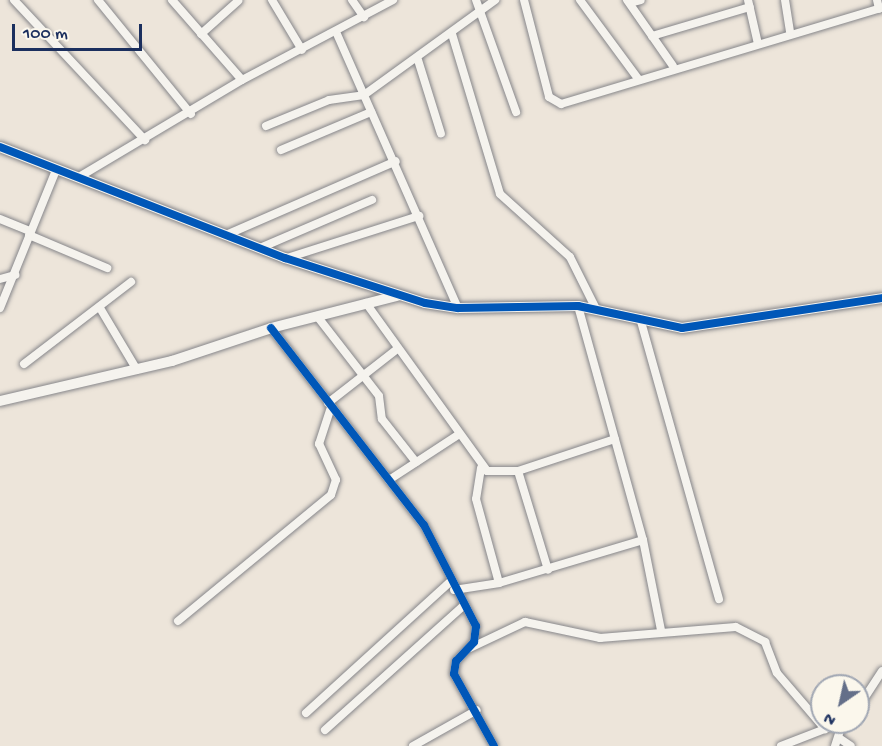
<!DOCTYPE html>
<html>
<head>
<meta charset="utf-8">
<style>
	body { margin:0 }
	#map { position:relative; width:882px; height:746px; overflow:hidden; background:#ede5da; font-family:"Gochi Hand",sans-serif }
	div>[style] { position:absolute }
	.roads { filter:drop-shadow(0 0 2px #86868a) drop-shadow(0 0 2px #86868a) }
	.street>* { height:8px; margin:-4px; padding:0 4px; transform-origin:4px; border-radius:4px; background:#f5f3ee }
	.secondary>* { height:10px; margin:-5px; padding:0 5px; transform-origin:5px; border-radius:5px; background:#f5f3ee }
	.cycleway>* { height:8px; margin:-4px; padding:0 4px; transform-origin:4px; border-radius:4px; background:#0057b8 }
	span { translate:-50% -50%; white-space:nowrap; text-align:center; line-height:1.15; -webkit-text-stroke:4.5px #fbf7ec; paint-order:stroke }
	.north { position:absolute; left:810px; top:674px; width:60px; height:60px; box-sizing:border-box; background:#fbf7ec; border:2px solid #a1a7b3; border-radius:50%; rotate:214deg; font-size:16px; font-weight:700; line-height:24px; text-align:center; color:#1b2f5e }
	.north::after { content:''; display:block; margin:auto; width:21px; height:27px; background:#646f89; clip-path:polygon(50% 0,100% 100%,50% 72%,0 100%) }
	.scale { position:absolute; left:12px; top:24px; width:130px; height:27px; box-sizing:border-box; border:3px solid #1b2f5e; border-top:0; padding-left:8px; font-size:18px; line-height:21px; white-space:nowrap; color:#1b2f5e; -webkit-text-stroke:4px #fbf7ec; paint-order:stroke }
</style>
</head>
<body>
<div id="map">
	<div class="roads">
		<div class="street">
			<i style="left:14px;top:0;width:192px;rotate:46.9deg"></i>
			<i style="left:98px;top:0;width:147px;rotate:50.8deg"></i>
			<i style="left:172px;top:0;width:106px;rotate:48.8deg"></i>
			<i style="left:272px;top:0;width:58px;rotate:59deg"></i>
			<i style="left:352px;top:0;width:21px;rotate:55deg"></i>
			<i style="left:476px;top:0;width:119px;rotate:70.3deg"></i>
			<i style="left:524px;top:0;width:100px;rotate:75.5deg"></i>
			<i style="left:549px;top:97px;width:14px;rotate:30deg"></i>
			<i style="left:561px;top:104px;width:335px;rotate:-16.7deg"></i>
			<i style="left:580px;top:0;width:99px;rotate:53.6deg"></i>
			<i style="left:627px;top:0;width:80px;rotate:55.1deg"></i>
			<i style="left:748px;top:0;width:45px;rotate:77.2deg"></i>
			<i style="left:785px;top:0;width:32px;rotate:81deg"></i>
			<i style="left:877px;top:0;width:9px;rotate:77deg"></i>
			<i style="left:630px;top:3px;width:11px;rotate:-15deg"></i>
			<i style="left:201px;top:34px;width:50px;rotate:-41.7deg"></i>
			<i style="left:337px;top:34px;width:300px;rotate:66.2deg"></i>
			<i style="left:452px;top:34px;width:167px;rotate:73.3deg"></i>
			<i style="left:500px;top:194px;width:94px;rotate:42deg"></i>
			<i style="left:570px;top:257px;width:58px;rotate:63.4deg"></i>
			<i style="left:652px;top:36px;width:102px;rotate:-16.5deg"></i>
			<i style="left:418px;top:60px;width:77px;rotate:72.7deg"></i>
			<i style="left:266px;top:126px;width:68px;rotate:-22.4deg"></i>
			<i style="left:329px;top:100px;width:35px;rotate:-8deg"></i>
			<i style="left:364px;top:95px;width:162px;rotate:-35.9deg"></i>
			<i style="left:281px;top:150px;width:98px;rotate:-22.9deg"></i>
			<i style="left:79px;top:177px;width:190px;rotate:-30.8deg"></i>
			<i style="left:242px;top:80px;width:171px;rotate:-27.9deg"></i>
			<i style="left:0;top:219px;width:32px;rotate:22deg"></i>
			<i style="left:29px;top:235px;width:85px;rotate:22.9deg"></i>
			<i style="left:226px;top:235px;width:185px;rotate:-23.5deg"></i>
			<i style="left:260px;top:248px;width:122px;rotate:-23.2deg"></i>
			<i style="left:287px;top:258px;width:139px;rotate:-17.7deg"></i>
			<i style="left:0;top:279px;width:16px;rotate:-15deg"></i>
			<i style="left:366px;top:303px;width:207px;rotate:54.2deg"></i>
			<i style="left:487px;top:471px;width:31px"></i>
			<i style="left:518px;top:471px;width:102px;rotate:-18.3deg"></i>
			<i style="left:578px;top:306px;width:243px;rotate:74.5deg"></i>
			<i style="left:643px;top:540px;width:92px;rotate:78.7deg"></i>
			<i style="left:0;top:308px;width:149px;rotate:-67.9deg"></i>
			<i style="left:100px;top:308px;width:72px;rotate:59.2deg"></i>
			<i style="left:317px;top:316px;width:101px;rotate:52.2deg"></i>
			<i style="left:379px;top:396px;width:23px;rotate:83deg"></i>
			<i style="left:382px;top:419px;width:55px;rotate:51.7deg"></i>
			<i style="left:640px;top:318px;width:292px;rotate:74.3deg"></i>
			<i style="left:271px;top:328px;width:249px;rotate:52.2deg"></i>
			<i style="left:424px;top:525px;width:114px;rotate:62.8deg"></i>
			<i style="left:476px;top:626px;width:16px;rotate:97deg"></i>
			<i style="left:474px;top:642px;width:26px;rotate:133deg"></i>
			<i style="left:456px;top:661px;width:13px;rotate:99deg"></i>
			<i style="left:454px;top:674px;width:82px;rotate:60.9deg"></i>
			<i style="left:24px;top:364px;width:135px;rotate:-37.5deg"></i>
			<i style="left:328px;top:403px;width:88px;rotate:-38deg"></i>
			<i style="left:481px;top:468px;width:31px;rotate:99deg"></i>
			<i style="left:476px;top:499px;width:87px;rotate:74.7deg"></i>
			<i style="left:518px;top:471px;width:103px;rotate:73.1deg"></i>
			<i style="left:389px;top:480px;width:82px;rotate:-33.1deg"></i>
			<i style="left:454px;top:590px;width:46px;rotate:-8.8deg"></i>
			<i style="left:499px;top:583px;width:150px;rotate:-16.6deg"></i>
			<i style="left:178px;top:621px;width:198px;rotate:-39.5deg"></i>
			<i style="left:331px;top:495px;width:16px;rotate:-72deg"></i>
			<i style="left:336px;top:480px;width:40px;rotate:-115deg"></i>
			<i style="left:319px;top:444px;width:39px;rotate:-72deg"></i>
			<i style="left:470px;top:648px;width:61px;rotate:-25.3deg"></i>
			<i style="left:525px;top:622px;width:77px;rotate:12deg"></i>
			<i style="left:600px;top:638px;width:136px;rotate:-4.6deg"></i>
			<i style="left:736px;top:627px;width:33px;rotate:27deg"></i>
			<i style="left:765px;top:642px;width:33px;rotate:69deg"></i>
			<i style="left:777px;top:673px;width:74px;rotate:49.4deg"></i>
			<i style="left:858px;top:708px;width:44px;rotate:-57deg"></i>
			<i style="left:306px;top:713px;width:195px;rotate:-42.3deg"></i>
			<i style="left:325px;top:730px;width:186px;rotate:-41.9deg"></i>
			<i style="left:839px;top:738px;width:14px;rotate:34deg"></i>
			<i style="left:413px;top:746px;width:73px;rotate:-29.4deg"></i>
			<i style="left:781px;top:746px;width:66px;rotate:-21.2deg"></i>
			<i style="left:835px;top:746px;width:25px;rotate:-72deg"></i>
		</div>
		<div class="secondary">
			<i style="left:0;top:147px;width:306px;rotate:21.3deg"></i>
			<i style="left:285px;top:258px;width:147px;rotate:17.8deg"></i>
			<i style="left:425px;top:303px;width:33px;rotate:9deg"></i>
			<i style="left:458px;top:308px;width:120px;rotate:-1deg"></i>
			<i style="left:578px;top:306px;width:106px;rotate:11.9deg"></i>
			<i style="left:682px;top:328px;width:202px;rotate:-8.5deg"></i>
			<i style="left:0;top:401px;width:177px;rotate:-13.1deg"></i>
			<i style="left:172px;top:361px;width:104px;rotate:-18.4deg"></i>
			<i style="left:271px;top:328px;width:130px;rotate:-14.3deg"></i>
		</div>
	</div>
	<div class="cycleway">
		<i style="left:0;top:147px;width:306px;rotate:21.3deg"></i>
		<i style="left:285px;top:258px;width:147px;rotate:17.8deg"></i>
		<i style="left:425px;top:303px;width:33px;rotate:9deg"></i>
		<i style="left:458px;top:308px;width:120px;rotate:-1deg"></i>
		<i style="left:578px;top:306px;width:106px;rotate:11.9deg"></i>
		<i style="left:682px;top:328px;width:202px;rotate:-8.5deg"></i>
		<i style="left:271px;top:328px;width:249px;rotate:52.2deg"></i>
		<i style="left:424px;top:525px;width:114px;rotate:62.8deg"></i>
		<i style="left:476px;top:626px;width:16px;rotate:97deg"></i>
		<i style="left:474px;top:642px;width:26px;rotate:133deg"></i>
		<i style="left:456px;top:661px;width:13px;rotate:99deg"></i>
		<i style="left:454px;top:674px;width:82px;rotate:60.9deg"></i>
	</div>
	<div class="north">N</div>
	<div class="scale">100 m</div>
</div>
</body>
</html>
